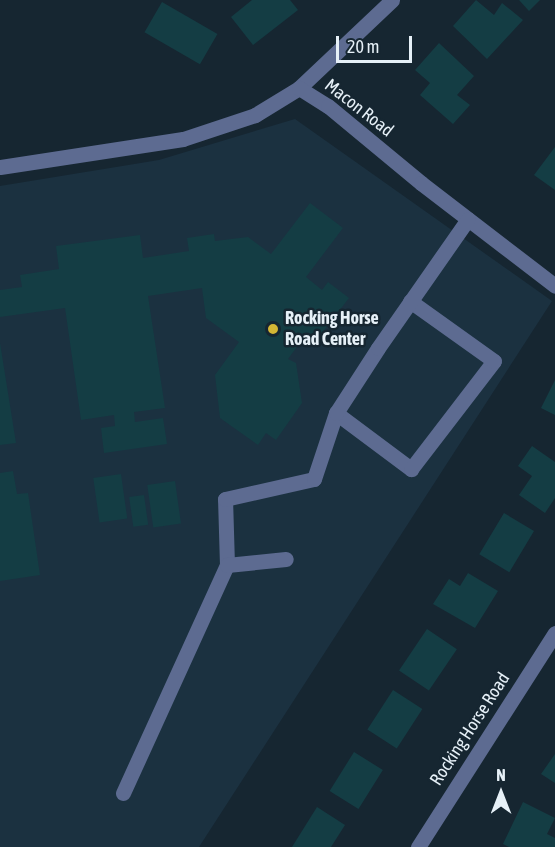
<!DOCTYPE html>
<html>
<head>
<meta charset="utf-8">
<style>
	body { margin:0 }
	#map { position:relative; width:555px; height:847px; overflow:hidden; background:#162631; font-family:"Asap Condensed",sans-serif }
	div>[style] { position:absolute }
	.built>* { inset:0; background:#1b3140 }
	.building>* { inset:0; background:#143d44; transform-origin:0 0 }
	.minor>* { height:15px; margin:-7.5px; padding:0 7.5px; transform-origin:7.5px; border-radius:7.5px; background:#5d6b91 }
	.dots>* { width:16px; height:16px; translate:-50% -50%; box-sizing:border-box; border:3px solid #162631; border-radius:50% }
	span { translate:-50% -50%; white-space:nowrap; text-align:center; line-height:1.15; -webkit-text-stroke:5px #162631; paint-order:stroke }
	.street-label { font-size:18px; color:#e6f0f7 }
	.poi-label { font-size:18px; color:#e6f0f7; font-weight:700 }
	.left { translate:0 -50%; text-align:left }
	.north { position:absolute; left:471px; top:763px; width:60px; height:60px; -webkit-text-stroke:4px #162631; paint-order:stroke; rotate:0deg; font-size:16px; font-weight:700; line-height:24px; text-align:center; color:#e6f0f7 }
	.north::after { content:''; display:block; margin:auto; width:21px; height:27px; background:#e6f0f7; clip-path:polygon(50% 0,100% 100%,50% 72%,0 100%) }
	.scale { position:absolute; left:336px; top:36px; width:76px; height:27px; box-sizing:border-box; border:3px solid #e6f0f7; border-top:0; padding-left:8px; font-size:18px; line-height:21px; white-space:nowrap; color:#e6f0f7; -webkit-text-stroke:4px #162631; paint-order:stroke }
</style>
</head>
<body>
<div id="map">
	<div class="built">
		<i style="clip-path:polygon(295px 119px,552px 301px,199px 847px,0 847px,0 186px,159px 160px)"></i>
	</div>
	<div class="building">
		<i style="clip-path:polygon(252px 0,290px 0,298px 10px,253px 45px,231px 17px)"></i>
		<i style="clip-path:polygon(476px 0,494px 15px,502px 3px,523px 20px,487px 59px,453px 26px)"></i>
		<i style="clip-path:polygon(519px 0,540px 0,529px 11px)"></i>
		<i style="left:162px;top:2px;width:64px;height:35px;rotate:30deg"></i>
		<i style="clip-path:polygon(439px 43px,474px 76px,457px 95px,470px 105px,453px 124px,420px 95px,430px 83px,415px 70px)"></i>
		<i style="clip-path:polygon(555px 147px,555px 190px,534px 175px)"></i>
		<i style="clip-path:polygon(310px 203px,343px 228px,306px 277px,322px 290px,328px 282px,349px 298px,311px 347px,302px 340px,288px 359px,296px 363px,302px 403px,276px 440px,266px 433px,258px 445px,220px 418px,215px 375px,239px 342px,206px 318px,202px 288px,148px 296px,165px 408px,134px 412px,135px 422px,163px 418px,167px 444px,104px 453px,101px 428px,115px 426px,114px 415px,81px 420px,65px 308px,0 317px,0 290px,22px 287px,20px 275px,59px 269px,56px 246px,140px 235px,143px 258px,189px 251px,187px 238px,214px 234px,215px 241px,248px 237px,271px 254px)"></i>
		<i style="clip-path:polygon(0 343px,16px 443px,0 445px)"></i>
		<i style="clip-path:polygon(555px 380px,555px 415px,541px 408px)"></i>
		<i style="clip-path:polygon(532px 446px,555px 462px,555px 498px,545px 513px,519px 495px,532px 476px,518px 466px)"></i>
		<i style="clip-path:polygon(13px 471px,17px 494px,28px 493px,40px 575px,0 581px,0 473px)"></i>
		<i style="left:121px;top:474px;width:45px;height:28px;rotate:82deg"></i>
		<i style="left:175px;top:481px;width:43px;height:28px;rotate:82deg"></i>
		<i style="left:144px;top:495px;width:30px;height:15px;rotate:82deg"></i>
		<i style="left:504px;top:513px;width:35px;height:48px;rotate:31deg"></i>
		<i style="clip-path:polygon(468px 573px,498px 591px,475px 628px,433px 604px,449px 579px,460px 586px)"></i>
		<i style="left:427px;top:629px;width:36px;height:50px;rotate:34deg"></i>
		<i style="left:393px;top:690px;width:35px;height:47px;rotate:33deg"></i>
		<i style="left:354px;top:752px;width:34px;height:46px;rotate:32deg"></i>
		<i style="clip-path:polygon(555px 754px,555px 783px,541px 774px)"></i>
		<i style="clip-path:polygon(523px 802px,555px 818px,547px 834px,555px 838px,555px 847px,509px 847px,503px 844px)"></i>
		<i style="clip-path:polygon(317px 807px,345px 825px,331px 847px,292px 847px)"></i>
	</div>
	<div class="minor">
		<i style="left:299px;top:88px;width:128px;rotate:-43.4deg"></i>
		<i style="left:0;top:167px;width:185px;rotate:-8.7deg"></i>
		<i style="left:183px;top:139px;width:76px;rotate:-18.4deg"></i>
		<i style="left:255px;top:115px;width:52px;rotate:-31.5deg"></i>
		<i style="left:299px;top:88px;width:34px;rotate:32deg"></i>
		<i style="left:328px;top:106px;width:121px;rotate:39.6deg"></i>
		<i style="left:421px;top:183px;width:169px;rotate:37.5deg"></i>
		<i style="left:336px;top:413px;width:94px;rotate:36.7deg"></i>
		<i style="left:411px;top:469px;width:136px;rotate:-52.5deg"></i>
		<i style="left:494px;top:361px;width:103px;rotate:-144.5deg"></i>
		<i style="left:227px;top:565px;width:66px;rotate:-91.7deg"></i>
		<i style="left:225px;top:499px;width:91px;rotate:-12.7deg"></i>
		<i style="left:314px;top:479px;width:70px;rotate:-71.6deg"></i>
		<i style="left:336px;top:413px;width:77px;rotate:-57.1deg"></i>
		<i style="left:378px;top:348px;width:157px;rotate:-55.1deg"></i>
		<i style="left:123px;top:793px;width:251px;rotate:-65.5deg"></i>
		<i style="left:227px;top:565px;width:59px;rotate:-5.8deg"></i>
		<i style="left:418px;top:847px;width:254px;rotate:-57.4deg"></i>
	</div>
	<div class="dots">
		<i style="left:273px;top:329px;background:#d4b635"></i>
	</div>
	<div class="street-label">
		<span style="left:359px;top:108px;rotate:38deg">Macon Road</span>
		<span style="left:470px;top:729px;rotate:-57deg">Rocking Horse Road</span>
	</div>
	<div class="poi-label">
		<span class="left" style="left:285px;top:329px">Rocking Horse<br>Road Center</span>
	</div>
	<div class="north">N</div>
	<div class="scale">20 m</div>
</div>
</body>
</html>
